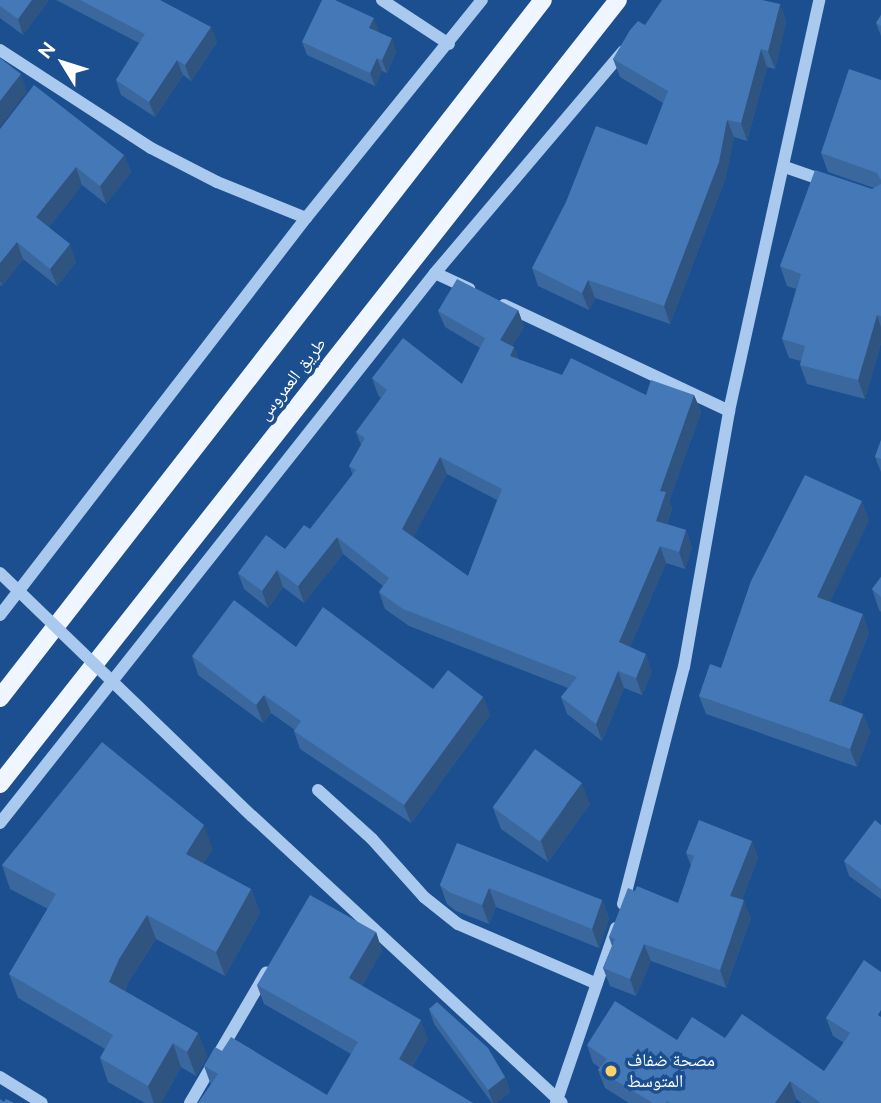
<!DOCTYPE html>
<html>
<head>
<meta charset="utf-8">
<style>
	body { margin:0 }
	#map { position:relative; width:881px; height:1103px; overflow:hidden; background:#1b4f8f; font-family:Raleway,"Noto Naskh Arabic",sans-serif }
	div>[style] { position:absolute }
	.minor>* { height:12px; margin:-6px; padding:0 6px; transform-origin:6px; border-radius:6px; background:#a9c9ee }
	.major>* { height:18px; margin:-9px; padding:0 9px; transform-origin:9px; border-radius:9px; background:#f0f6ff }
	.minor-bridge>* { height:12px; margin:-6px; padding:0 6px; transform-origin:6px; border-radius:6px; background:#a9c9ee }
	.wall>* { inset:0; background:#3a679d }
	.shaded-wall>* { inset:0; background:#305480 }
	.building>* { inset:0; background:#4478b7; transform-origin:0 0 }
	.dots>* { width:19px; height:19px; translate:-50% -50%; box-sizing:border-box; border:4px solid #1b4f8f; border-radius:50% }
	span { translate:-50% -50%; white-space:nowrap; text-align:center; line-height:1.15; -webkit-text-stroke:7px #1b4f8f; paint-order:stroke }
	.street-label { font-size:18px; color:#fff }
	.poi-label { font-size:18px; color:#fff }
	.left { translate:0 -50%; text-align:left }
	.north { position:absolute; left:28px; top:28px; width:70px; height:70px; -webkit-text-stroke:5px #1b4f8f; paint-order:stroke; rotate:308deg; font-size:19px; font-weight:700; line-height:28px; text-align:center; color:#fff }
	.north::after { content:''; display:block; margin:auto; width:24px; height:32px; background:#fff; clip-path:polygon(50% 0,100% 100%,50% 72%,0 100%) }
</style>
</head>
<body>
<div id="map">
	<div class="minor">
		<i style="left:382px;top:0;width:80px;rotate:33.3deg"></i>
		<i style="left:0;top:50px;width:180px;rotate:33deg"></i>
		<i style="left:151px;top:148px;width:74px;rotate:27.3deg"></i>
		<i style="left:217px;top:182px;width:96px;rotate:22deg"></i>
		<i style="left:785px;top:167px;width:46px;rotate:19.2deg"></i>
		<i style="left:435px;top:273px;width:38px;rotate:25deg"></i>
		<i style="left:504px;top:305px;width:249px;rotate:25.2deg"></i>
		<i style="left:0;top:615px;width:501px;rotate:-52.38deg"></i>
		<i style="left:306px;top:218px;width:280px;rotate:-51.1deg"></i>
		<i style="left:318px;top:790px;width:73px;rotate:42.2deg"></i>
		<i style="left:372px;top:839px;width:78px;rotate:48.1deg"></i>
		<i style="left:424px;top:897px;width:43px;rotate:38.5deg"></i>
		<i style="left:458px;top:924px;width:151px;rotate:23.3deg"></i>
		<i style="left:252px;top:816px;width:422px;rotate:42.8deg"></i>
		<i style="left:0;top:823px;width:701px;rotate:-51.66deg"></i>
		<i style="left:435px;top:273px;width:291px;rotate:-49.7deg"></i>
		<i style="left:623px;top:904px;width:245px;rotate:-75.6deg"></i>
		<i style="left:684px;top:667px;width:260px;rotate:-80deg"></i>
		<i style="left:729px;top:411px;width:421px;rotate:-77.6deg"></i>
		<i style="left:0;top:1077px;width:49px;rotate:31.8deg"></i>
		<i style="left:190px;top:1103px;width:151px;rotate:-59.7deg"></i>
		<i style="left:556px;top:1103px;width:185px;rotate:-71.1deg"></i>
	</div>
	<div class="major">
		<i style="left:0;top:698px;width:884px;rotate:-52.12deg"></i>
		<i style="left:0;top:784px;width:998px;rotate:-51.75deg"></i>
	</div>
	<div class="minor-bridge">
		<i style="left:0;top:573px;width:350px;rotate:44deg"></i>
	</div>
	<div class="wall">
		<i style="clip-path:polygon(0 0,49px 0,23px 35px,0 18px)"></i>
		<i style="clip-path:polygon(56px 0,160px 0,217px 42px,191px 81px,183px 75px,155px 117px,121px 95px,116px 80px,139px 43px)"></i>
		<i style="clip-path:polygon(780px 4px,786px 22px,775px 69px,767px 67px,747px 141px,734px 137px,725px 180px,670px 324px,595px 298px,589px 310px,538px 286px,532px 268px,647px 145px,663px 103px,620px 77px,613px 59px,645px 25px)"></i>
		<i style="clip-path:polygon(881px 15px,881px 36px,876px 23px)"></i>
		<i style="clip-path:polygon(379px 31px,378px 32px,396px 51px,387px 73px,382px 71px,375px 86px,307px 55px,302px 42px)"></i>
		<i style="clip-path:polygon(881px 80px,881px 343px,865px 399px,807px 384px,800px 365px,801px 361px,789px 358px,782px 339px,796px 289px,787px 286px,780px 266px,874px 188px,828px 172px,821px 153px)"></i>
		<i style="clip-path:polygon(0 129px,124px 155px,131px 172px,106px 204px,82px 185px,49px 227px,76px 262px,57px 286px,23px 259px,2px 286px,0 285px)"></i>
		<i style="clip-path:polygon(evenodd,518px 310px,524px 327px,512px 346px,514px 347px,519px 360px,562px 375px,646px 395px,694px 395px,701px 412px,669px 501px,672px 509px,667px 524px,686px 530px,692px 547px,685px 569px,666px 563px,630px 647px,652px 671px,642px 695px,624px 688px,602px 741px,567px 714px,561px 697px,568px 688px,409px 626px,385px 609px,379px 592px,383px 586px,343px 554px,304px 603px,283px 587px,268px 608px,244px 589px,238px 573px,285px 549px,310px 529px,353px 475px,349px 466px,361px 445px,356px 432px,381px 398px,378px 395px,372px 378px,462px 384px,480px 348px,445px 327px,438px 311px,518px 310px,447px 474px,497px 500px,468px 576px,413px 537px,447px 474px)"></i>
		<i style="clip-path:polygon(881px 440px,881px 472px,875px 457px)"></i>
		<i style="clip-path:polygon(869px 520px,830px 601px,869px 632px,841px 705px,863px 714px,870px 732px,857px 767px,706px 714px,699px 696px,721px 668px)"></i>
		<i style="clip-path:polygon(881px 577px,881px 612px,879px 610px,872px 589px)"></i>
		<i style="clip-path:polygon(192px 656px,483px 697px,490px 715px,411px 823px,300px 749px,294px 731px,295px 730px,271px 713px,263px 723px,198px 675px)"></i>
		<i style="clip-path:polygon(590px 804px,548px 862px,501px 829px,493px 808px)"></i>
		<i style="clip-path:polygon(881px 825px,881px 899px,849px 876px,844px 861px)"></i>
		<i style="clip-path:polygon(752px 841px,758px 858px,742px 900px,751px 918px,726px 988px,651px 961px,636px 996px,610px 986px,603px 968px,612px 946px,609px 937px,635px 891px,678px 903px,691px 866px,686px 853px)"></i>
		<i style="clip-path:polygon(457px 843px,602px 900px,609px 919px,599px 948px,496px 907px,489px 924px,456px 911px,447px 904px,440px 885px)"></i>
		<i style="clip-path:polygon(213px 849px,203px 863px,251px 889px,260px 913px,225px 976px,156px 939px,128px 983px,125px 991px,198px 1033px,207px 1057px,196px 1076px,181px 1067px,161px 1103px,145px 1103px,108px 1082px,100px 1058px,105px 1049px,18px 998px,9px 974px,48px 909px,10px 889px,2px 865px)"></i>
		<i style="clip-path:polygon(376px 932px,382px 951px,362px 986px,428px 1039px,412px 1067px,473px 1103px,198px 1103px,211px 1085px,204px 1066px,222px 1051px,327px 1095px,351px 1054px,264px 1004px,257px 985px)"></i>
		<i style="clip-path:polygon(864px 960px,881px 1103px,802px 1103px,796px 1099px,793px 1103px,629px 1103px,605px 1088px,598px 1070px,600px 1068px,593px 1063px,587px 1045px,725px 1038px,824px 1071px,844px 1043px,833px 1036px,826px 1018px)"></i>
		<i style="clip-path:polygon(429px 1009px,505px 1077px,510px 1092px,496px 1103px,492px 1103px,434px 1024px)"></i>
	</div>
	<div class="shaded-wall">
		<i style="clip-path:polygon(32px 0,49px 0,23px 35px,18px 19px)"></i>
		<i style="clip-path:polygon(780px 4px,786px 22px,775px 69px,768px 51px)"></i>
		<i style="clip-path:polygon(374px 18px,379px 31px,374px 41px,369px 28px)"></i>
		<i style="clip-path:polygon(211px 27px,217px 42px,191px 81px,185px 65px)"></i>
		<i style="clip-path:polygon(392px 38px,396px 51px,387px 73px,382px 60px)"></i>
		<i style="clip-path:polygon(761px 49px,767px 67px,747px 141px,741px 123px)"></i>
		<i style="clip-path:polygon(377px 58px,382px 71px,375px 86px,370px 73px)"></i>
		<i style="clip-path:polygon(177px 60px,183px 75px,155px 117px,149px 102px)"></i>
		<i style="clip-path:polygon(21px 74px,27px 92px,0 127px,0 101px)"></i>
		<i style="clip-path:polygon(727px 120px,734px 137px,725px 180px,670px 324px,664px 306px)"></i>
		<i style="clip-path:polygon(124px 155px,131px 172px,106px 204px,100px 186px)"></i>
		<i style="clip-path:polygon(76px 167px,82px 185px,43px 235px,36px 217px)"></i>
		<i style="clip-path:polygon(17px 242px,23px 259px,2px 286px,0 281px,0 263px)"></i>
		<i style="clip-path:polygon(70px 244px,76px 262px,57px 286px,50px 269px)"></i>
		<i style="clip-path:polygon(588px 280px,595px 298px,589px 310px,582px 293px)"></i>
		<i style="clip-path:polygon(518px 310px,524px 327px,506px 357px,500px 340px)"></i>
		<i style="clip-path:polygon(877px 315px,881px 327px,881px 343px,865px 399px,858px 380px)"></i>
		<i style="clip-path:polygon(514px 347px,520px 364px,510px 356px)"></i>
		<i style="clip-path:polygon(694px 395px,701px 412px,669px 501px,672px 509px,662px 538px,656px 521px,660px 491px)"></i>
		<i style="clip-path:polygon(440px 457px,447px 474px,409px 546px,402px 529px)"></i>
		<i style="clip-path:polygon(862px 501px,869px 520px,824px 615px,817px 597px)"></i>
		<i style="clip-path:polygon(686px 530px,692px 547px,685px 569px,679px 552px)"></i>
		<i style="clip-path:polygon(337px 537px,343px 554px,304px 603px,298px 586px)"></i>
		<i style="clip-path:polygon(660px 546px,666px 563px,625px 659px,619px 642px)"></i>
		<i style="clip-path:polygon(277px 570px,283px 587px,268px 608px,262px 591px)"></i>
		<i style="clip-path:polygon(863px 614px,869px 632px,836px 719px,829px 701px)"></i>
		<i style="clip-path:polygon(646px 654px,652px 671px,642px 695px,636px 678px)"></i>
		<i style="clip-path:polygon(618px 671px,624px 688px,602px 741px,596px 724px)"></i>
		<i style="clip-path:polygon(264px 695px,271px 713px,263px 723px,256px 705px)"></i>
		<i style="clip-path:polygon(483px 697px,490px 715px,411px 823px,404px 805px)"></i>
		<i style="clip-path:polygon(863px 714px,870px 732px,857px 767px,850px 749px)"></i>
		<i style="clip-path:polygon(582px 783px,590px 804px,548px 862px,541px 841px)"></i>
		<i style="clip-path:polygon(204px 825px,213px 849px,194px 878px,186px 854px)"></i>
		<i style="clip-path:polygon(752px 841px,758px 858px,737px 913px,730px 896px)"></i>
		<i style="clip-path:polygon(489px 888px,496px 907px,489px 924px,482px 905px)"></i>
		<i style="clip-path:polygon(251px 889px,260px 913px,225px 976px,216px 952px)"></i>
		<i style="clip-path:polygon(602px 900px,609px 919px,599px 948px,592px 929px)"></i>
		<i style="clip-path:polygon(744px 900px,751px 918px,726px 988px,720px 970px)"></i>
		<i style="clip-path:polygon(147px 915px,156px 939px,128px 983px,118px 1006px,109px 982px,119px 959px)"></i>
		<i style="clip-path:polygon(376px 932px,382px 951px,356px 997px,349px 978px)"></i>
		<i style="clip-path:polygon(644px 944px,651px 961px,636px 996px,630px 979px)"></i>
		<i style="clip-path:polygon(421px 1020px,428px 1039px,405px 1078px,399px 1059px)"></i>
		<i style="clip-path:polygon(198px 1033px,207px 1057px,196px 1076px,187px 1052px)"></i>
		<i style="clip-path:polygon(173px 1043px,181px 1067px,161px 1103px,154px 1103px,148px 1086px)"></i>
		<i style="clip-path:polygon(505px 1077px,510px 1092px,496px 1103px,493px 1103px,488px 1090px)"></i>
		<i style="clip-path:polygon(790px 1081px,796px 1099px,793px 1103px,775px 1103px)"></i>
	</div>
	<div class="building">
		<i style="clip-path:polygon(0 0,32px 0,18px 19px,0 6px)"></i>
		<i style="clip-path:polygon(80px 0,160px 0,211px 27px,185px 65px,177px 60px,149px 102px,116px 80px,145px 34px)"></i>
		<i style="clip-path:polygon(322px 0,335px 0,374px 18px,369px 28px,392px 38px,382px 60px,377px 58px,370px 73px,302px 42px)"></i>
		<i style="clip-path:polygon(662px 0,762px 0,780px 4px,768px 51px,761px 49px,741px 123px,727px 120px,719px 162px,664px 306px,588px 280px,582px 293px,532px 268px,566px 202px,596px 126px,647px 145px,668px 91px,613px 59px,630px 30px,638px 21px,645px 25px)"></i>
		<i style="clip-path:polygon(881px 15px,881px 26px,876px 23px)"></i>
		<i style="clip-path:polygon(0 58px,21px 74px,0 101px)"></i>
		<i style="clip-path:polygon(849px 69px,881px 80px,881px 180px,877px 173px,821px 153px)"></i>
		<i style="clip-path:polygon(34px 85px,124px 155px,100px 186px,76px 167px,36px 217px,70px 244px,50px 269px,17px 242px,0 263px,0 129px)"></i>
		<i style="clip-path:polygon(815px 170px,872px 189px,881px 184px,881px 316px,877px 315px,858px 380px,800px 365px,805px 346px,782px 339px,801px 274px,780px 266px)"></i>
		<i style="clip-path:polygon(evenodd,457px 279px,518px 310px,500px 340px,514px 347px,510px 356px,562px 375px,571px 358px,646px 395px,651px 380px,694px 395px,660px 491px,666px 492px,656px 521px,686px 530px,679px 552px,660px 546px,619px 642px,646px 654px,636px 678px,618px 671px,596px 724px,561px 697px,577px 677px,403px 609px,379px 592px,389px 578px,337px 537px,298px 586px,277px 570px,262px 591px,238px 573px,266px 535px,285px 549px,304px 525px,310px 529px,356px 470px,349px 466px,365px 438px,356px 432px,387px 390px,372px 378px,403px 338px,462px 384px,485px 338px,438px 311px,457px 279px,440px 457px,502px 489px,468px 576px,402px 529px,440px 457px)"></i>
		<i style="clip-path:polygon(881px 440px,881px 459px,875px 457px)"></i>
		<i style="clip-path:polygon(805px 475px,862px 501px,817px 597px,863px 614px,829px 701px,863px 714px,850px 749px,699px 696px,710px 664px,721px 668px,751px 581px)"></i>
		<i style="clip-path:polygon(881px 577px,881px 597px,872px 589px)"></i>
		<i style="clip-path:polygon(234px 600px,296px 647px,323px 607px,433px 689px,448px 670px,483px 697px,404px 805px,294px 731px,301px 721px,264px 695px,256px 705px,192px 656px)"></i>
		<i style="clip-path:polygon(102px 742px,204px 825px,186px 854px,251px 889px,216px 952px,147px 915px,119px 959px,109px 982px,198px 1033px,187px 1052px,173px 1043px,148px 1086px,100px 1058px,113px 1035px,9px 974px,56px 894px,2px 865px)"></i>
		<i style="left:535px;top:749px;width:58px;height:72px;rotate:36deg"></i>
		<i style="clip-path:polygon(699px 820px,752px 841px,730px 896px,744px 900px,720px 970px,644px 944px,630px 979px,603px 968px,615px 939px,609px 937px,628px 888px,635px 891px,637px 886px,678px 903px,694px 856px,686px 853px)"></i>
		<i style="clip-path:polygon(875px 820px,881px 825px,881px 889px,844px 861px)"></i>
		<i style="clip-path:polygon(457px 843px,602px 900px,592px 929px,489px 888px,482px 905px,449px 892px,440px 885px)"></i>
		<i style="clip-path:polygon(310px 895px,376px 932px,349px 978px,421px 1020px,399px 1059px,473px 1103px,198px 1103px,218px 1074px,204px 1066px,215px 1047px,222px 1051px,231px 1037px,327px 1095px,358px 1042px,257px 985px)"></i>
		<i style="clip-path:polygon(864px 960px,881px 972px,881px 1010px,878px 1015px,881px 1017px,881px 1103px,821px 1103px,790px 1081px,775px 1103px,670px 1103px,667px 1101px,666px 1103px,653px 1103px,598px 1070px,607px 1059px,587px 1045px,615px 1001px,677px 1040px,692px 1017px,725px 1038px,742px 1014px,824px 1071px,850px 1033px,826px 1018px)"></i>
		<i style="clip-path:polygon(437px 1002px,488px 1048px,505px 1077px,488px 1090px,429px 1009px)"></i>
		<i style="clip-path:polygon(0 1099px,4px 1102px,6px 1099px,14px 1103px,0 1103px)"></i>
	</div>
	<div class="dots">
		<i style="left:611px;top:1071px;background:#ffd166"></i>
	</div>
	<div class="street-label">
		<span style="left:292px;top:379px;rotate:-52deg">طريق العمروس</span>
	</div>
	<div class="poi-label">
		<span class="left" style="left:627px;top:1071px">مصحة ضفاف<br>المتوسط</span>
	</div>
	<div class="north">N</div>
</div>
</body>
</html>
